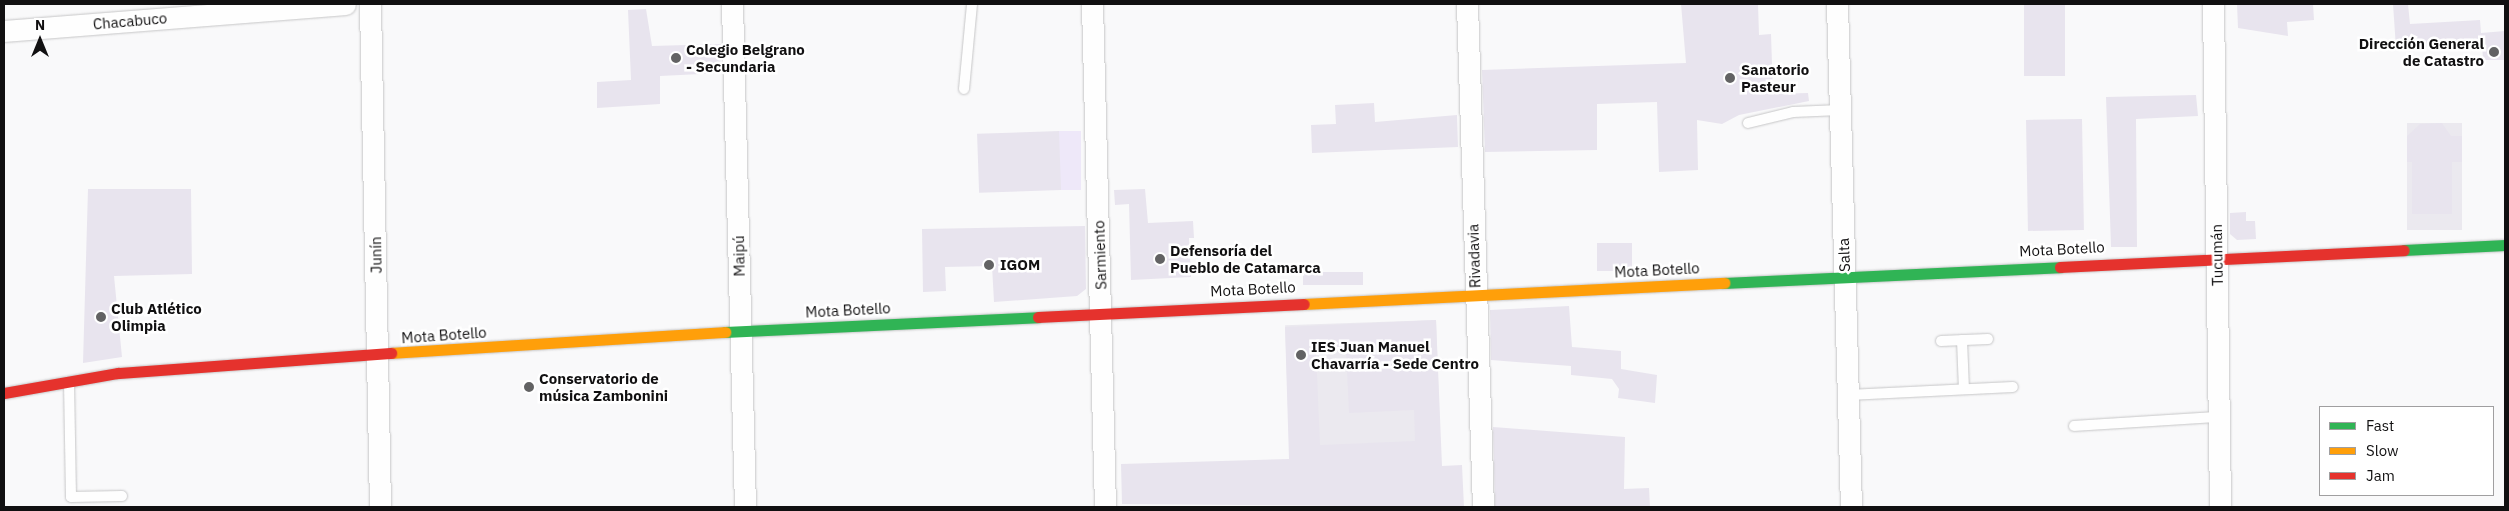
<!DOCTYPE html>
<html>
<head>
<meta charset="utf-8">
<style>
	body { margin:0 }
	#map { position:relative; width:2509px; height:511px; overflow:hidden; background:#f9f9fa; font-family:"IBM Plex Sans",sans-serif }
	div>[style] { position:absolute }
	.built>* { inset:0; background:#ebe9ef; transform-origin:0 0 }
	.green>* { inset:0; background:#eee8f9; transform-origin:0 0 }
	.building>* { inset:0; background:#e8e4ee; transform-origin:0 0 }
	.roads { filter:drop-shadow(0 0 1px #c6c6c7) drop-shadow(0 0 1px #c6c6c7) }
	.lane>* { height:10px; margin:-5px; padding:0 5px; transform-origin:5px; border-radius:5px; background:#fefefe }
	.street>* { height:21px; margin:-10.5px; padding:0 10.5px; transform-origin:10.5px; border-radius:10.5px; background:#fefefe }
	.fast>* { height:11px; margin:-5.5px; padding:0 5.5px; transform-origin:5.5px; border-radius:5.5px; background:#30b455 }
	.slow>* { height:11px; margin:-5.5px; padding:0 5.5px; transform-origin:5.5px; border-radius:5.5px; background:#ff9f0a }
	.jam>* { height:11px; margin:-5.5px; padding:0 5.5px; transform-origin:5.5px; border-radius:5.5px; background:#e5322d }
	.dots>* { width:14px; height:14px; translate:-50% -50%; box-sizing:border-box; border:2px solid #fff; border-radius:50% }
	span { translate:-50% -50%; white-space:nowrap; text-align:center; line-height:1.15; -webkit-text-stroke:5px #fff; paint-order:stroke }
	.street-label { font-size:15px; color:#111011 }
	.poi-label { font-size:15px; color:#111011; font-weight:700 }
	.right { translate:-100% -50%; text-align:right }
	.left { translate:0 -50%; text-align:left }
	.frame { position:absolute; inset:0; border:5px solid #111011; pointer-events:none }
	.legend { position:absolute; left:2319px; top:406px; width:175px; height:90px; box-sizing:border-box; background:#fff; border:1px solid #a09fa0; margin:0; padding:6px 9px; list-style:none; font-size:15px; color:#111011 }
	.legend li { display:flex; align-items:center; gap:10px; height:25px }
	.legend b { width:25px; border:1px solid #a09fa0 }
	.north { position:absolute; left:15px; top:15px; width:50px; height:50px; -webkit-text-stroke:4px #fff; paint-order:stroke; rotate:0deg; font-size:14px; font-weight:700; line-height:20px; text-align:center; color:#111011 }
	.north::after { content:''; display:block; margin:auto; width:18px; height:22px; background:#111011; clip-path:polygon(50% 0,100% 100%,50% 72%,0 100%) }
</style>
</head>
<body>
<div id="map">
	<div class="built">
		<i style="left:2462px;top:123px;width:107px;height:55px;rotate:90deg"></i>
		<i style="left:1436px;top:320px;width:146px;height:151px;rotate:88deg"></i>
	</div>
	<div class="green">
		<i style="left:1059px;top:131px;width:22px;height:59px"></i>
	</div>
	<div class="building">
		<i style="clip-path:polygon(1681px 4px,1758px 4px,1759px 35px,1771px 34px,1773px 94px,1808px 93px,1809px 101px,1739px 115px,1722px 124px,1697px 120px,1698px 170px,1659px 172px,1657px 102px,1597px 104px,1597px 150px,1485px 152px,1482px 70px,1686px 63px)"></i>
		<i style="left:2024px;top:4px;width:41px;height:72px"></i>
		<i style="clip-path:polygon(2237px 4px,2313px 4px,2314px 20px,2287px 22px,2288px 36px,2238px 28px)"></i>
		<i style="clip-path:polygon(2393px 4px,2408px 4px,2410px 24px,2480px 20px,2481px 33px,2505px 31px,2505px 60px,2483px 60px,2482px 44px,2396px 48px)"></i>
		<i style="clip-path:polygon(646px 9px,652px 46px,721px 44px,721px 73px,660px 76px,660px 104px,597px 108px,597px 82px,631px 80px,628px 10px)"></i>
		<i style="clip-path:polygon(2196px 95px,2198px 116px,2136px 119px,2137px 247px,2111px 247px,2106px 97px)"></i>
		<i style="clip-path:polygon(1374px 103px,1375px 122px,1457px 115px,1458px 147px,1312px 153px,1311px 125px,1336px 124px,1335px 105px)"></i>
		<i style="left:2082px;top:119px;width:111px;height:56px;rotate:89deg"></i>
		<i style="clip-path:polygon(2442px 123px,2451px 136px,2462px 136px,2462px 162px,2452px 162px,2452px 214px,2412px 214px,2412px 162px,2407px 162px,2407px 136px,2420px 124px)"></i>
		<i style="left:1059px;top:131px;width:59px;height:82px;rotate:88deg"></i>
		<i style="clip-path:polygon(88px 189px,191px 189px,192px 274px,114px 276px,122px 357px,83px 363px)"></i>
		<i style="clip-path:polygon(1145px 189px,1148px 223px,1193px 221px,1194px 238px,1189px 238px,1191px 277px,1131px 280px,1129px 204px,1115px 205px,1114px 190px)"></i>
		<i style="clip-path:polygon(2246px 212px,2246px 221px,2255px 221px,2256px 239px,2237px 240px,2230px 234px,2230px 213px)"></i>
		<i style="clip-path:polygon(1085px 226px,1086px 289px,1077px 296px,994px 302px,992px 266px,945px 267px,946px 291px,923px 292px,922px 229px)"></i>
		<i style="left:1632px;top:243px;width:28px;height:35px;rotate:90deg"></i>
		<i style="left:1363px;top:272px;width:13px;height:60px;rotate:90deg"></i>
		<i style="clip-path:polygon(1569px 306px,1572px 347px,1621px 351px,1621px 369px,1657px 375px,1655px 403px,1618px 398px,1619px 389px,1612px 379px,1571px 375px,1571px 366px,1491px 360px,1490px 310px)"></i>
		<i style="clip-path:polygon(evenodd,1436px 320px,1442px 466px,1462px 465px,1464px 507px,1122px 504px,1121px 464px,1289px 459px,1285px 327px,1436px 320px,1346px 349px,1349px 413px,1414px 410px,1415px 441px,1320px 445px,1316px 351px,1346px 349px)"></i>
		<i style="clip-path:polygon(1493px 427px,1625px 437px,1624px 489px,1649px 488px,1650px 507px,1495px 507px)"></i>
	</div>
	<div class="roads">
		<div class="lane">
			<i style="left:964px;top:89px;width:85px;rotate:-84.6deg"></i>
			<i style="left:1748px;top:123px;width:46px;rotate:-13.7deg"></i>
			<i style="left:1793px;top:112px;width:47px;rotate:-2.4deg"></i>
			<i style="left:1962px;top:340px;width:49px;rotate:87.7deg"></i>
			<i style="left:1941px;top:341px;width:47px;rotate:-2.4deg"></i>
			<i style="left:69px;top:382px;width:115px;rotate:89deg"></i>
			<i style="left:71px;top:497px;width:51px;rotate:-1.1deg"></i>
			<i style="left:1848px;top:395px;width:165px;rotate:-2.8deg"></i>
			<i style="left:2074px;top:426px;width:145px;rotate:-3.6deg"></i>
		</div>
		<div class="street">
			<i style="left:370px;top:4px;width:503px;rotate:88.86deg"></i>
			<i style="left:732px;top:4px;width:503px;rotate:88.52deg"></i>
			<i style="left:1092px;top:4px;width:503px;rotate:88.52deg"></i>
			<i style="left:1467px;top:4px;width:503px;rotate:88.18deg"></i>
			<i style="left:1837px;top:4px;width:503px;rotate:88.41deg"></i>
			<i style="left:2213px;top:4px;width:503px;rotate:89.2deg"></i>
			<i style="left:4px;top:31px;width:342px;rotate:-4.5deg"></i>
		</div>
		<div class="fast">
			<i style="left:2404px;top:250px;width:101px;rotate:-2.8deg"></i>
			<i style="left:1724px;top:283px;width:336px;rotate:-2.7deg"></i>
			<i style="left:725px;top:332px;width:313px;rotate:-2.7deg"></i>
		</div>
		<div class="slow">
			<i style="left:1304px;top:304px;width:421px;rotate:-2.9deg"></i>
			<i style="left:391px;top:353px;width:335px;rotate:-3.6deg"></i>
		</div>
		<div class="jam">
			<i style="left:2060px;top:267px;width:344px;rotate:-2.8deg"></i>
			<i style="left:1038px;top:317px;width:266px;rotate:-2.8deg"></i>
			<i style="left:4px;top:393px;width:116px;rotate:-10deg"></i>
			<i style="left:118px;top:373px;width:274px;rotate:-4.2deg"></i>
		</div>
	</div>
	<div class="dots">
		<i style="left:2494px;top:52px;background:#626263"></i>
		<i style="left:676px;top:58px;background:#626263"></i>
		<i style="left:1730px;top:78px;background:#626263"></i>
		<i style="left:1160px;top:259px;background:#626263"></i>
		<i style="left:989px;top:265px;background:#626263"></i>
		<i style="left:101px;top:317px;background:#626263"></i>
		<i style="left:1301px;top:355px;background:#626263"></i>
		<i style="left:529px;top:387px;background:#626263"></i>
	</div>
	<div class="street-label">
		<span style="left:130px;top:21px;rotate:-5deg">Chacabuco</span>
		<span style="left:2062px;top:249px;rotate:-3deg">Mota Botello</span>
		<span style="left:376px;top:255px;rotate:-91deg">Junín</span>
		<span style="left:1100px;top:255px;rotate:-92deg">Sarmiento</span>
		<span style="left:1844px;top:255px;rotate:-92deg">Salta</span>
		<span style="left:2217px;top:255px;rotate:-91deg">Tucumán</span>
		<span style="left:739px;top:256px;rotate:-91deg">Maipú</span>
		<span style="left:1474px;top:256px;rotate:-92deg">Rivadavia</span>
		<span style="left:1657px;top:270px;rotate:-3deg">Mota Botello</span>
		<span style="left:1253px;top:289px;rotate:-3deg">Mota Botello</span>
		<span style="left:848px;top:310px;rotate:-3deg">Mota Botello</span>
		<span style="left:444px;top:335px;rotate:-4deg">Mota Botello</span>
	</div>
	<div class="poi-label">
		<span class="right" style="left:2484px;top:52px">Dirección General<br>de Catastro</span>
		<span class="left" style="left:686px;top:58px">Colegio Belgrano<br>- Secundaria</span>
		<span class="left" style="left:1741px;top:78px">Sanatorio<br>Pasteur</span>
		<span class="left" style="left:1170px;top:259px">Defensoría del<br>Pueblo de Catamarca</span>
		<span class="left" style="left:1000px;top:265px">IGOM</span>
		<span class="left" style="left:111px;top:317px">Club Atlético<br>Olimpia</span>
		<span class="left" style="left:1311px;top:355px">IES Juan Manuel<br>Chavarría - Sede Centro</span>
		<span class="left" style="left:539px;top:387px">Conservatorio de<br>música Zambonini</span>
	</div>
	<div class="frame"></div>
	<ul class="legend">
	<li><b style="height:6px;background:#30b455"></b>Fast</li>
	<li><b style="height:6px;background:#ff9f0a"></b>Slow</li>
	<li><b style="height:6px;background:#e5322d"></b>Jam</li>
	</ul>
	<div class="north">N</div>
</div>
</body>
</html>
